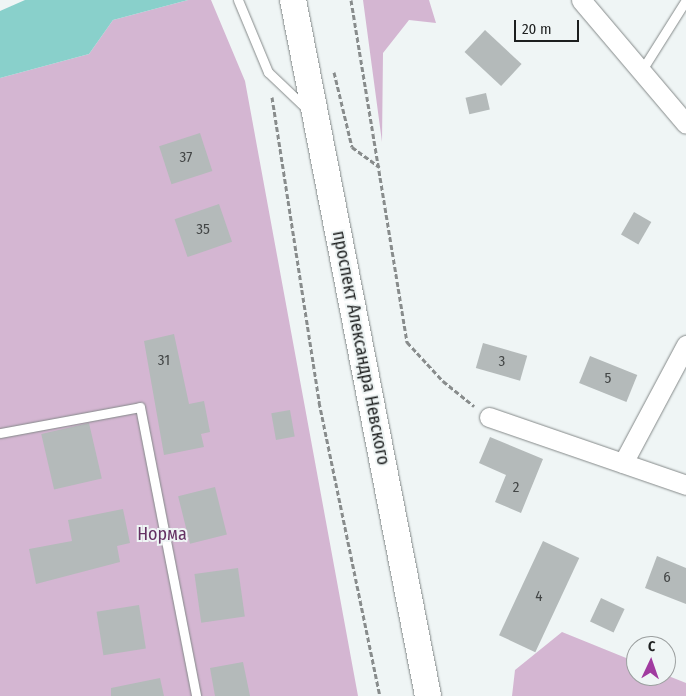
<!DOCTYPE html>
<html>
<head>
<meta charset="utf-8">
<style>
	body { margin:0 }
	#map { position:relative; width:686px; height:696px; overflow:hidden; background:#eff5f5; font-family:"Fira Sans Condensed",sans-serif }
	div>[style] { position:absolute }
	.green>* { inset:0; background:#d4b6d2 }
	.water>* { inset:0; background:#89d0cb }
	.building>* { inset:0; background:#b4baba; transform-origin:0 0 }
	.path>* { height:3px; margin-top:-1.5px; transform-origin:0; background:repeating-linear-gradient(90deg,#888c8c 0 5px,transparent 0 7.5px) }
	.roads { filter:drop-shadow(0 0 1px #848989) drop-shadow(0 0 1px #848989) }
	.lane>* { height:9px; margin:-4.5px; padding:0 4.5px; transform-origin:4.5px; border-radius:4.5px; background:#fff }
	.street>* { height:19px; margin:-9.5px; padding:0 9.5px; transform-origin:9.5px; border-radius:9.5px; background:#fff }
	.secondary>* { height:26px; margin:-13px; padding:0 13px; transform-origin:13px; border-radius:13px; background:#fff }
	span { translate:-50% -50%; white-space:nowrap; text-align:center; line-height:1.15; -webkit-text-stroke:4px #eff5f5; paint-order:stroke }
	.number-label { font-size:15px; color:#434646 }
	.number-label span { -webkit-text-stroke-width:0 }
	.street-label { font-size:18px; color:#1d1f1f }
	.park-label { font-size:18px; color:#643163 }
	.north { position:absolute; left:626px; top:636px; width:50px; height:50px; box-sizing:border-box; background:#eff5f5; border:1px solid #9b9f9f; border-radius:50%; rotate:3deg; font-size:14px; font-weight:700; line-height:20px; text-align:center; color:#1d1f1f }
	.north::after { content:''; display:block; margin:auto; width:18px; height:22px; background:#a13ba0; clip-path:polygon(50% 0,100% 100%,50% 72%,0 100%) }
	.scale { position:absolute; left:514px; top:20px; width:65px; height:22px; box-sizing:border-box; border:2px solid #1d1f1f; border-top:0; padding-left:6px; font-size:15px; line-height:18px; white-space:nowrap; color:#1d1f1f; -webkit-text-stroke:4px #eff5f5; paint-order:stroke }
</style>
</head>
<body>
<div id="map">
	<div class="green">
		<i style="clip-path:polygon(188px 0,211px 0,245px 81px,358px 696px,0 696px,0 78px,89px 54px,113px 20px)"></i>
		<i style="clip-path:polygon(363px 0,429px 0,436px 23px,409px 20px,383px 53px,382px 142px)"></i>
		<i style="clip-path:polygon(562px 632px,636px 662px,636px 676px,666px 675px,686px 683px,686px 696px,512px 696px,515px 670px)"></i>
	</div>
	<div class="water">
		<i style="clip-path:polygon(25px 0,188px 0,113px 20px,89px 54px,0 78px,0 11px)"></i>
	</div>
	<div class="building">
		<i style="left:485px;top:30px;width:50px;height:30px;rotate:43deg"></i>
		<i style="left:486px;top:93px;width:17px;height:21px;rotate:77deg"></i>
		<i style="left:200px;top:133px;width:40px;height:43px;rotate:72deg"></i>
		<i style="left:219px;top:204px;width:40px;height:47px;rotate:71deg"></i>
		<i style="left:634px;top:212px;width:20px;height:26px;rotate:30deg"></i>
		<i style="clip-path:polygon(174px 334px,189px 404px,204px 401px,210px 432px,201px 434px,204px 447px,164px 455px,144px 341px)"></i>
		<i style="left:483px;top:343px;width:46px;height:26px;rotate:16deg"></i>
		<i style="left:590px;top:356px;width:51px;height:29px;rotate:22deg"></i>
		<i style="left:290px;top:410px;width:27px;height:19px;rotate:80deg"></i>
		<i style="left:89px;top:423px;width:57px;height:49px;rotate:77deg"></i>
		<i style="clip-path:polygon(490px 437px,543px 459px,521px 513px,495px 502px,506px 475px,479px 463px)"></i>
		<i style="left:215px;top:487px;width:49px;height:38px;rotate:76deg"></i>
		<i style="clip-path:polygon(123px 509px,130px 543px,117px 546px,120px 562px,36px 584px,29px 549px,72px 541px,68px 520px)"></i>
		<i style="left:543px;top:541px;width:40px;height:104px;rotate:25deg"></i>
		<i style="clip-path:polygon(657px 556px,686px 568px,686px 604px,645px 588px)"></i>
		<i style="left:238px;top:568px;width:49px;height:44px;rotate:82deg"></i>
		<i style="left:601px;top:598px;width:26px;height:26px;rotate:25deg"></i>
		<i style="left:139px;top:605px;width:44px;height:43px;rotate:81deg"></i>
		<i style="clip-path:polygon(243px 662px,250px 696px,215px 696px,210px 668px)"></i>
		<i style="clip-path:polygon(160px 678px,164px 696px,111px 696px,111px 688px)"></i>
	</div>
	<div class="path">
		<i style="left:351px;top:0;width:347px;rotate:80.7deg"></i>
		<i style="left:407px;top:342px;width:53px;rotate:47.3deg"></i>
		<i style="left:443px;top:381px;width:40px;rotate:39deg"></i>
		<i style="left:334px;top:72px;width:77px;rotate:76.5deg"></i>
		<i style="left:352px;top:147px;width:34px;rotate:36deg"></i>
		<i style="left:272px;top:97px;width:309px;rotate:81.2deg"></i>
		<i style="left:319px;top:402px;width:300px;rotate:78.3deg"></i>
	</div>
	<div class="roads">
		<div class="lane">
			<i style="left:238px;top:0;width:78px;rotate:67.4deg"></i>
			<i style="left:268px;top:72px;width:54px;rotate:43.5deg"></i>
			<i style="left:640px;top:73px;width:86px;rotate:-57.8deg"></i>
			<i style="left:0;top:433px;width:142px;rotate:-10.5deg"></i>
			<i style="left:140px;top:407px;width:294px;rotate:79deg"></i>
		</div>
		<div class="street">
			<i style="left:581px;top:0;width:162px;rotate:49.7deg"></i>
			<i style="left:489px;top:417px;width:208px;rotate:19deg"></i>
			<i style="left:623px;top:463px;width:134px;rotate:-61.9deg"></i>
		</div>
		<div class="secondary">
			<i style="left:293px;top:0;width:709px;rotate:79.02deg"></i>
		</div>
	</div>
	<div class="number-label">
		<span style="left:186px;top:158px">37</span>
		<span style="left:203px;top:230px">35</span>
		<span style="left:164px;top:361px">31</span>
		<span style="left:502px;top:362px">3</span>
		<span style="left:608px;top:379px">5</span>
		<span style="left:516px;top:488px">2</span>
		<span style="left:667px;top:578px">6</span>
		<span style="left:539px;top:597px">4</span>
	</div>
	<div class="street-label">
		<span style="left:361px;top:348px;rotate:79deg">проспект Александра Невского</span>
	</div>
	<div class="park-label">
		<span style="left:162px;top:534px">Норма</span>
	</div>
	<div class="north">С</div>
	<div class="scale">20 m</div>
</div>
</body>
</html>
